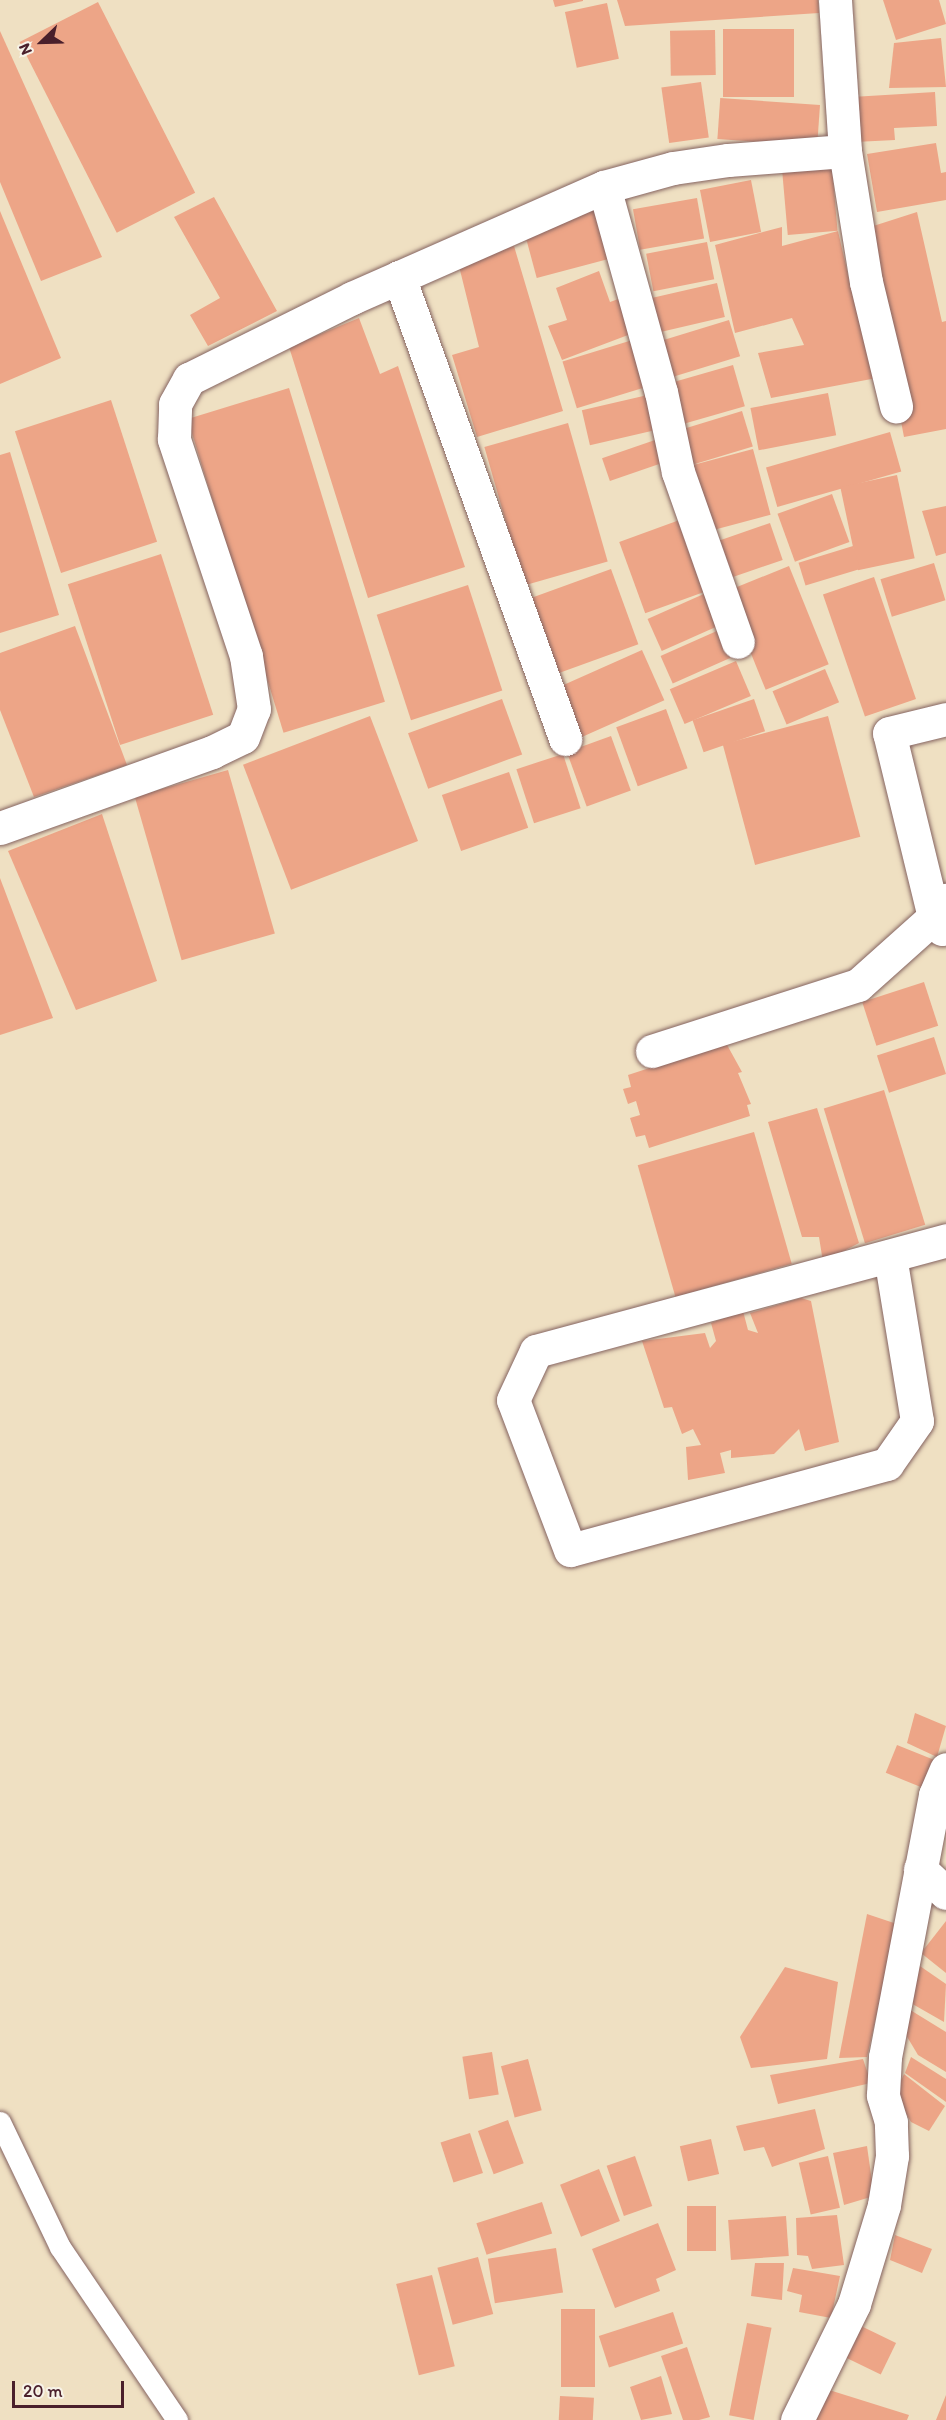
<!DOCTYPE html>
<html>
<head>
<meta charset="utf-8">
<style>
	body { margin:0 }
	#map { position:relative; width:946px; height:2420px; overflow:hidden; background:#efe0c2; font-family:Itim,sans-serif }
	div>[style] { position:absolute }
	.building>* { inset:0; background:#eda587; transform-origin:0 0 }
	.roads { filter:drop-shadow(0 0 2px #846360) drop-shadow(0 0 2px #846360) }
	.service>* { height:21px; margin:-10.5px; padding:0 10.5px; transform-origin:10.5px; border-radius:10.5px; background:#fff }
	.minor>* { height:33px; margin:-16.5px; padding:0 16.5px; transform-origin:16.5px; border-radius:16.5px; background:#fff }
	span { translate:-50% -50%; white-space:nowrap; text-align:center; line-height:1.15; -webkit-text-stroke:5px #f7f3e8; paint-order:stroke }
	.north { position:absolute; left:12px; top:12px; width:60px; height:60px; -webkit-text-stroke:4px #f7f3e8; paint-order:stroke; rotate:247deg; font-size:16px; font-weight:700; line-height:24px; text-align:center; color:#4a1f2b }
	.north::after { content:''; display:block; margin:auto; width:21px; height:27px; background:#4a1f2b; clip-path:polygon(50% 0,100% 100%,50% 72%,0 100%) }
	.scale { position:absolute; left:12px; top:2381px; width:112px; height:27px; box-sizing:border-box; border:3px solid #4a1f2b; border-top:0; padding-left:8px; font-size:18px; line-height:21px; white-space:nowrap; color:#4a1f2b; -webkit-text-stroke:4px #f7f3e8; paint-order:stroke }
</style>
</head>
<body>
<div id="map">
	<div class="building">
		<i style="clip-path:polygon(553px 0,583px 0,583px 1px,555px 7px)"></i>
		<i style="clip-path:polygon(617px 0,818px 0,819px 13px,625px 26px)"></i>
		<i style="clip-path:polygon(883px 0,939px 0,946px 24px,896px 40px)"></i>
		<i style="left:98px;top:2px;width:214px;height:88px;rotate:63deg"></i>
		<i style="left:607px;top:3px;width:57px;height:43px;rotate:78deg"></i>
		<i style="left:723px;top:29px;width:71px;height:68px"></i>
		<i style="left:715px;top:30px;width:45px;height:45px;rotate:89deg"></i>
		<i style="clip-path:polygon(0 31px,102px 257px,41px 281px,0 182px)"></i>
		<i style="clip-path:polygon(941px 38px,946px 87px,889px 88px,894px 43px)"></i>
		<i style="left:701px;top:82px;width:56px;height:40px;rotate:82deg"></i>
		<i style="clip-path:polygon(935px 92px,937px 126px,894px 128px,895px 140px,855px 142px,852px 97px)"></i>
		<i style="left:820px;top:105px;width:41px;height:100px;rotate:94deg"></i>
		<i style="clip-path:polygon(936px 143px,941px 173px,946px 172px,946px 200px,877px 212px,867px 154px)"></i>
		<i style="left:832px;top:167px;width:64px;height:50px;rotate:85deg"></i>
		<i style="left:751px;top:180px;width:53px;height:52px;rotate:79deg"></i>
		<i style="clip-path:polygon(214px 197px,277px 311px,208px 346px,190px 315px,220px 298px,174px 217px)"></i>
		<i style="left:697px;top:198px;width:41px;height:65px;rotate:80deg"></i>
		<i style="left:601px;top:205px;width:54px;height:81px;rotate:75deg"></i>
		<i style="clip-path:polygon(0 211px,61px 358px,0 384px)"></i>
		<i style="clip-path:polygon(917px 212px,942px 322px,946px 321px,946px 429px,904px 437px,864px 229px)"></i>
		<i style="clip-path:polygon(782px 227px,782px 246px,838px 231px,854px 301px,882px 377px,771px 398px,758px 353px,804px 345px,792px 318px,735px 333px,715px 245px)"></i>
		<i style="left:707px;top:242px;width:38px;height:62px;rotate:79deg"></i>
		<i style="clip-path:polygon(514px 246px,563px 411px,477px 437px,452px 355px,479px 347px,458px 262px)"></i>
		<i style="clip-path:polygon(599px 271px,610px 302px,624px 297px,636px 332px,562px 360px,548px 326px,567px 320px,556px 288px)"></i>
		<i style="left:717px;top:283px;width:35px;height:66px;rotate:77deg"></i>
		<i style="clip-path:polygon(359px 318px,380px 374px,398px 366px,465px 567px,368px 598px,289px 347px)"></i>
		<i style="left:729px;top:320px;width:38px;height:70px;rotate:73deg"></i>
		<i style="left:639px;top:338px;width:49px;height:80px;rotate:73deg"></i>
		<i style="left:733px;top:365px;width:43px;height:67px;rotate:74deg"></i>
		<i style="left:289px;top:388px;width:328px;height:106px;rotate:73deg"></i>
		<i style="left:828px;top:393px;width:43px;height:79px;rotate:79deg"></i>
		<i style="left:652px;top:394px;width:36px;height:72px;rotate:77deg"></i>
		<i style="left:111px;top:400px;width:149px;height:101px;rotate:72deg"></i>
		<i style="left:742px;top:411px;width:37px;height:70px;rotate:73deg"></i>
		<i style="left:568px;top:423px;width:144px;height:87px;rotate:74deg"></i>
		<i style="left:890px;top:432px;width:41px;height:129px;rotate:74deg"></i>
		<i style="left:655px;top:440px;width:24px;height:56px;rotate:71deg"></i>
		<i style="left:753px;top:449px;width:68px;height:64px;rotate:75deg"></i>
		<i style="clip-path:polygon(10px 452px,59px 615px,0 633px,0 455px)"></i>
		<i style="left:897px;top:475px;width:85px;height:58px;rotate:78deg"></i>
		<i style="left:832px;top:494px;width:51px;height:58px;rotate:70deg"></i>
		<i style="clip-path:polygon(946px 506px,946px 553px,936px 556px,922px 511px)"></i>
		<i style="left:685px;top:518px;width:76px;height:70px;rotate:70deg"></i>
		<i style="left:770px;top:523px;width:39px;height:58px;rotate:71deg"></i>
		<i style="left:853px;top:546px;width:24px;height:57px;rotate:73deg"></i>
		<i style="left:161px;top:554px;width:169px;height:98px;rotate:72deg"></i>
		<i style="left:934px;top:563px;width:39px;height:56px;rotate:73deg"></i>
		<i style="left:789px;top:566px;width:106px;height:68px;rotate:68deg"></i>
		<i style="left:611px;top:569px;width:80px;height:91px;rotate:70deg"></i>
		<i style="left:874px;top:577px;width:129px;height:54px;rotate:71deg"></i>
		<i style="left:468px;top:585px;width:111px;height:96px;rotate:72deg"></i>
		<i style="left:706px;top:593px;width:35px;height:64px;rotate:66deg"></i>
		<i style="clip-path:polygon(75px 626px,127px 765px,34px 797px,0 710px,0 653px)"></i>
		<i style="left:719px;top:630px;width:30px;height:64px;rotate:66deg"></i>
		<i style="left:642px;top:650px;width:55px;height:94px;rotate:66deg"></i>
		<i style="left:736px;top:661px;width:38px;height:72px;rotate:67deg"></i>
		<i style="left:825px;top:669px;width:36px;height:57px;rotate:67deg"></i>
		<i style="left:502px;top:699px;width:59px;height:100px;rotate:70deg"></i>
		<i style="left:754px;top:699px;width:34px;height:65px;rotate:71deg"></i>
		<i style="left:666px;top:709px;width:63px;height:53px;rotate:70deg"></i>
		<i style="left:370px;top:716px;width:134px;height:136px;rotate:69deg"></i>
		<i style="left:828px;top:716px;width:125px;height:109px;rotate:75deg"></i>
		<i style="left:611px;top:736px;width:58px;height:47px;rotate:70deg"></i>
		<i style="left:563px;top:754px;width:57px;height:49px;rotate:72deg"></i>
		<i style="left:228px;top:770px;width:170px;height:97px;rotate:74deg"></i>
		<i style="left:509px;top:772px;width:59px;height:71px;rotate:71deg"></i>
		<i style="clip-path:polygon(102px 814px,157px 981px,76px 1010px,8px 851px)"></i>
		<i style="clip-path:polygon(0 878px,53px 1018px,0 1035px)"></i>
		<i style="left:924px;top:982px;width:46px;height:65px;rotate:72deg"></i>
		<i style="left:934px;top:1037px;width:39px;height:60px;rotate:72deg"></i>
		<i style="clip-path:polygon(726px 1043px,742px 1072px,738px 1073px,751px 1104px,747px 1105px,750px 1116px,649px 1148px,645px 1135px,636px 1137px,630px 1118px,640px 1115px,636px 1101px,628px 1104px,623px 1089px,631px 1087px,628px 1075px)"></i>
		<i style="left:884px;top:1090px;width:141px;height:63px;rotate:73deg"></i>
		<i style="clip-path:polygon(817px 1108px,859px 1243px,823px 1262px,819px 1237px,802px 1237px,768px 1122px)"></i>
		<i style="left:754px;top:1132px;width:137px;height:121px;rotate:74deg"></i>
		<i style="clip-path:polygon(801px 1298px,811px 1301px,839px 1442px,805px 1451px,799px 1429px,774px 1454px,731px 1458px,731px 1450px,720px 1453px,725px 1473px,688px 1480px,686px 1447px,701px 1445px,693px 1429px,682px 1434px,672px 1407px,664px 1408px,642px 1341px,705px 1333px,710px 1348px,716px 1341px,711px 1323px,743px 1311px,748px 1330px,758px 1333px,750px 1313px)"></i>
		<i style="clip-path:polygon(915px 1713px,946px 1726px,937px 1757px,907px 1743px)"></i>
		<i style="left:897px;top:1745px;width:43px;height:30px;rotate:22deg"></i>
		<i style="clip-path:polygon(867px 1914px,897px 1924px,867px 2057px,839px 2058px)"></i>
		<i style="clip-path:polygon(946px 1921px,946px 1973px,921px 1953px)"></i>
		<i style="clip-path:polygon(917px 1964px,946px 1984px,944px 2022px,902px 1998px)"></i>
		<i style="clip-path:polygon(785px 1967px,838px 1982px,827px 2059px,751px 2068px,740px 2037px)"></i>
		<i style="clip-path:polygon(907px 2008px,946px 2032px,946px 2072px,918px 2055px,903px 2030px)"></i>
		<i style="left:492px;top:2052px;width:43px;height:30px;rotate:81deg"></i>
		<i style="clip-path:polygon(911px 2057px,946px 2079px,946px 2102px,905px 2073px)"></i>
		<i style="left:528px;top:2059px;width:53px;height:28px;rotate:75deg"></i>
		<i style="clip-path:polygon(863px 2059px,871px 2083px,778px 2104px,770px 2075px)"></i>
		<i style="clip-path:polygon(904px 2074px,945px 2106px,929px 2131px,911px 2122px,895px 2094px)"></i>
		<i style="clip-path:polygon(815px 2109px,825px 2149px,772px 2167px,764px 2147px,744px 2151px,736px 2126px)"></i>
		<i style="left:508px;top:2120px;width:46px;height:32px;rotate:70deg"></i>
		<i style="left:470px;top:2133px;width:42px;height:31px;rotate:72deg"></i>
		<i style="left:711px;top:2139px;width:36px;height:32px;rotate:77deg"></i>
		<i style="clip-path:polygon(867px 2146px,874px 2196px,844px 2205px,833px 2153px)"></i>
		<i style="left:635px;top:2156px;width:53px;height:30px;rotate:71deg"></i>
		<i style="left:828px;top:2156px;width:53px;height:30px;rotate:77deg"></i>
		<i style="left:599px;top:2169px;width:56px;height:42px;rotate:68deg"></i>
		<i style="left:542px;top:2202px;width:33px;height:69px;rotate:72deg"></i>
		<i style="left:687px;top:2206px;width:29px;height:45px"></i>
		<i style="clip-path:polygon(837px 2215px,844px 2265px,812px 2269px,808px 2256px,797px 2255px,796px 2218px)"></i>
		<i style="left:786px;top:2216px;width:40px;height:58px;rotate:86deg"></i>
		<i style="clip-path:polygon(658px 2223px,676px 2270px,656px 2279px,660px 2291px,615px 2308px,592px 2249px)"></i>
		<i style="clip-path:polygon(895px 2235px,932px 2249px,922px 2273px,890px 2260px)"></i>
		<i style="left:556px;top:2248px;width:45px;height:69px;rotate:81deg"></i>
		<i style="left:478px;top:2257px;width:59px;height:42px;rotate:75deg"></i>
		<i style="clip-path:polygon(755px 2263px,784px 2263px,782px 2300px,751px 2296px)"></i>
		<i style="clip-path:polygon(793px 2268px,840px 2276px,831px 2318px,799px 2312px,802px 2295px,787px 2291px)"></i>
		<i style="left:432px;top:2275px;width:94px;height:37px;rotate:76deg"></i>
		<i style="left:561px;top:2309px;width:34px;height:78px"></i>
		<i style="left:673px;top:2312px;width:33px;height:78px;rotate:72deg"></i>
		<i style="left:747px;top:2323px;width:25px;height:94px;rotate:11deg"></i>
		<i style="left:861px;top:2326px;width:39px;height:35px;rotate:26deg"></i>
		<i style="clip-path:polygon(687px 2347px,710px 2417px,699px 2420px,683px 2420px,661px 2356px)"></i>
		<i style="clip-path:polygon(661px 2376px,672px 2414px,641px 2420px,630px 2387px)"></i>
		<i style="clip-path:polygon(826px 2389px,909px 2415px,907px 2420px,816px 2420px)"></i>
		<i style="clip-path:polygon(946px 2395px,946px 2420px,936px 2420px)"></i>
		<i style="left:560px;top:2396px;width:34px;height:24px;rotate:3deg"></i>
	</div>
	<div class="roads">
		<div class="service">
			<i style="left:0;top:2122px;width:139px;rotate:64.4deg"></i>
			<i style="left:60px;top:2247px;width:209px;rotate:55.9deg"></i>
		</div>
		<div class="minor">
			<i style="left:845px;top:151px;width:133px;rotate:80.9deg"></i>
			<i style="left:866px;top:282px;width:128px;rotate:76.4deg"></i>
			<i style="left:604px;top:187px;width:213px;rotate:74.5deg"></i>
			<i style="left:661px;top:392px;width:82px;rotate:78deg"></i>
			<i style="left:678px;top:472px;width:180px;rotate:70.6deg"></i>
			<i style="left:399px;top:277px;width:491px;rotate:70.2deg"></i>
			<i style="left:0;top:828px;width:225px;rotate:-19.7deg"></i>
			<i style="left:212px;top:752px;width:34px;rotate:-26deg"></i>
			<i style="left:243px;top:737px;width:30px;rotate:-69deg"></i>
			<i style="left:254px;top:709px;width:54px;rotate:-98.6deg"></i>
			<i style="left:246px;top:656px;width:229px;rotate:-108.4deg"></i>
			<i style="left:174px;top:439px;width:35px;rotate:-88deg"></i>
			<i style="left:175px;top:404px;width:29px;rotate:-61deg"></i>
			<i style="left:189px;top:379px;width:182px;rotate:-26.4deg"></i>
			<i style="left:352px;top:298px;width:275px;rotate:-23.8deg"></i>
			<i style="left:604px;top:187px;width:72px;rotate:-15.4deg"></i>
			<i style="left:673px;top:168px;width:56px;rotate:-8.3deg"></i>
			<i style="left:728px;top:160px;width:117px;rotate:-4.4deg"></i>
			<i style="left:845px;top:151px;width:151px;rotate:-93.8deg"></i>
			<i style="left:942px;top:929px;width:14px;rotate:-124deg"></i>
			<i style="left:934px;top:917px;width:189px;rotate:-103.7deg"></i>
			<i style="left:889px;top:733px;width:59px;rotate:-13.8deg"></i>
			<i style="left:652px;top:1051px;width:216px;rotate:-17.8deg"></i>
			<i style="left:858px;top:985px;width:102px;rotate:-41.8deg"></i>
			<i style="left:934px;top:917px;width:21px;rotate:-55deg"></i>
			<i style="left:890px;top:1256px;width:167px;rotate:80.7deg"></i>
			<i style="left:917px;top:1421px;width:52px;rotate:124.9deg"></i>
			<i style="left:887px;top:1464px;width:328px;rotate:164.8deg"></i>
			<i style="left:570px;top:1550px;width:160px;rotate:-110.8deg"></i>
			<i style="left:513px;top:1400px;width:54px;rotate:-64.9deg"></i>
			<i style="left:536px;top:1351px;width:425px;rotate:-15.1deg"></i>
			<i style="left:920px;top:1869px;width:35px;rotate:43deg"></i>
			<i style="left:797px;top:2420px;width:129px;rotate:-63.8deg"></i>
			<i style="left:854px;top:2304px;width:103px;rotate:-73.1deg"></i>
			<i style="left:884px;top:2205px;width:50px;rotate:-80.7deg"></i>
			<i style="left:892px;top:2156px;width:34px;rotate:-92deg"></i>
			<i style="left:891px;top:2122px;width:28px;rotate:-107deg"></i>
			<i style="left:883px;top:2095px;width:38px;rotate:-87deg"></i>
			<i style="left:885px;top:2057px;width:267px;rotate:-79.2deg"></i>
			<i style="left:935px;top:1795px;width:28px;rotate:-67deg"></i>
		</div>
	</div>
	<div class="north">N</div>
	<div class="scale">20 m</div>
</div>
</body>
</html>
